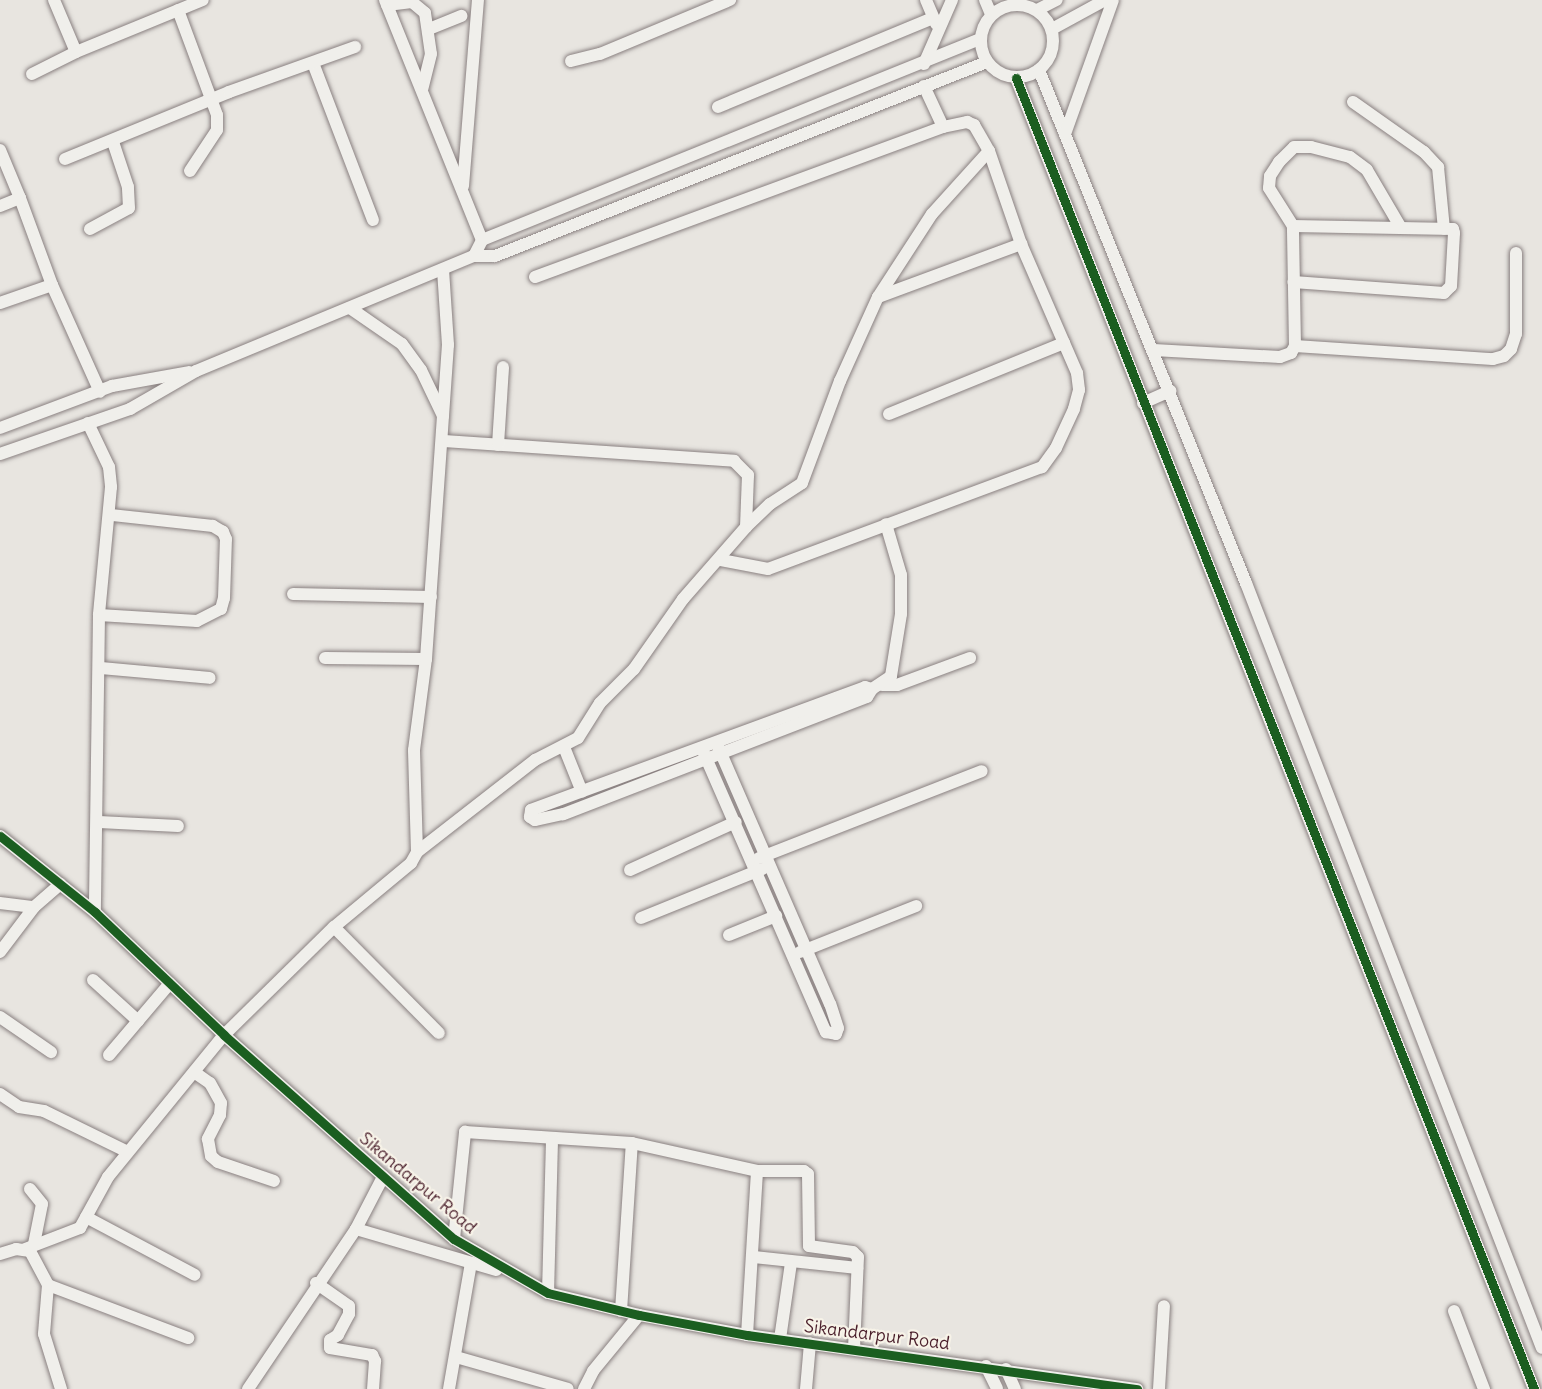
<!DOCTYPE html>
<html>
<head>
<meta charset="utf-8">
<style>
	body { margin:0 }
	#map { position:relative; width:1542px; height:1389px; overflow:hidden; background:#e8e5e0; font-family:Delius,sans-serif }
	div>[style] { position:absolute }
	.roads { filter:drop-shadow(0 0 2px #898080) drop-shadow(0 0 2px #898080) }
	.minor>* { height:12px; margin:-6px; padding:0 6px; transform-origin:6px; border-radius:6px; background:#f0efeb }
	.minor>.ring { margin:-6px; padding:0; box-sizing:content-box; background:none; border:12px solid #f0efeb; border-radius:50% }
	.cycleway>* { height:9px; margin:-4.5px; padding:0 4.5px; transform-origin:4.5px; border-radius:4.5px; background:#1b5e20 }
	span { translate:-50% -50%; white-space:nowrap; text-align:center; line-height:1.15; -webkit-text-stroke:4.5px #f7f3e8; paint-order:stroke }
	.street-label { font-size:18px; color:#4a1f2b }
</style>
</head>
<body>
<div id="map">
	<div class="roads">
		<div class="minor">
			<i style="left:54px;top:0;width:56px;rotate:67.1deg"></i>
			<i style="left:76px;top:52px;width:137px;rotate:-22.3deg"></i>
			<i style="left:385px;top:0;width:259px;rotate:68deg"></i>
			<i style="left:926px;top:0;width:26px;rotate:67deg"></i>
			<i style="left:985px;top:0;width:15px;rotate:67deg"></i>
			<i class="ring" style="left:981px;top:5px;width:60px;height:60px"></i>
			<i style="left:387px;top:5px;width:25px;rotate:-7deg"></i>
			<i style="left:412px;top:2px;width:17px;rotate:40deg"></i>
			<i style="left:425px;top:13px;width:41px;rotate:81.7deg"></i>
			<i style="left:431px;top:54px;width:37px;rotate:104deg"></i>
			<i style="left:178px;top:10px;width:112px;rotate:69.6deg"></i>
			<i style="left:217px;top:115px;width:15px;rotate:90deg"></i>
			<i style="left:217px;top:130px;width:49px;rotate:123.4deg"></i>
			<i style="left:1037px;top:10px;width:22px;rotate:-27deg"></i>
			<i style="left:429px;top:29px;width:35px;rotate:-22deg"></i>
			<i style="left:1052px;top:29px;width:60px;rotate:-28.7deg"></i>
			<i style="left:571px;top:61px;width:30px;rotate:-14deg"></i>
			<i style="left:600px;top:54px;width:141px;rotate:-22.6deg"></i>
			<i style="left:313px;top:63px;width:168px;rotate:69.1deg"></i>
			<i style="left:924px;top:64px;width:70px;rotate:-66.4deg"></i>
			<i style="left:1039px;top:70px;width:553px;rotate:68.03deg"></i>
			<i style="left:1246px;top:583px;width:820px;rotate:68.85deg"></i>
			<i style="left:32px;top:74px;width:49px;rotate:-26.6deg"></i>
			<i style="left:1016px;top:78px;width:1410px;rotate:68.44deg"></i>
			<i style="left:924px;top:86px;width:45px;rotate:65.1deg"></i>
			<i style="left:1353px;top:102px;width:87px;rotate:35.2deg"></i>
			<i style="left:1424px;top:152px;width:21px;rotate:47deg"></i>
			<i style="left:1438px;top:167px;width:62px;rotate:84.5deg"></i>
			<i style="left:718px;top:107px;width:233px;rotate:-22.5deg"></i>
			<i style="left:1065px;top:134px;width:142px;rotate:-70.3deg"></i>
			<i style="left:0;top:150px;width:52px;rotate:67.4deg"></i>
			<i style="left:20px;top:198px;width:22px;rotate:158deg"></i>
			<i style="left:65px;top:159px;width:177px;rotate:-22.2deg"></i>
			<i style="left:229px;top:92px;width:134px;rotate:-19.7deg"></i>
			<i style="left:463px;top:186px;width:187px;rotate:-85.4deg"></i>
			<i style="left:1293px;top:226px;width:160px;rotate:1.1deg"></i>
			<i style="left:1453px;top:229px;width:4px;rotate:76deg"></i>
			<i style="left:1454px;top:233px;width:53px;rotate:93.2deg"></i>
			<i style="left:1451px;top:286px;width:10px;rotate:135deg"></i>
			<i style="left:1444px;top:293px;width:151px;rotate:-175.8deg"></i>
			<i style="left:90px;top:229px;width:44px;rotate:-28.3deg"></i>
			<i style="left:129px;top:208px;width:21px;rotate:-93deg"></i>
			<i style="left:128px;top:187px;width:47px;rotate:-108.4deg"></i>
			<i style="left:474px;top:256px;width:18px;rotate:-63deg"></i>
			<i style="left:482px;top:240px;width:537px;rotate:-21.98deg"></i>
			<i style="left:535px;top:277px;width:435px;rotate:-20.2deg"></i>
			<i style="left:943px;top:127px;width:25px;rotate:-12deg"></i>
			<i style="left:967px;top:122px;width:8px;rotate:23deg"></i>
			<i style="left:974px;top:125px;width:30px;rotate:60deg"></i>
			<i style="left:989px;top:151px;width:98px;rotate:71deg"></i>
			<i style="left:1021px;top:244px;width:141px;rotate:66.5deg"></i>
			<i style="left:1077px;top:373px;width:17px;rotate:83deg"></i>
			<i style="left:1079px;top:390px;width:20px;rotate:105deg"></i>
			<i style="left:1074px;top:409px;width:43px;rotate:114.8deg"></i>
			<i style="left:1056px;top:448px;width:24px;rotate:126deg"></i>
			<i style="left:1042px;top:467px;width:292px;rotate:159.6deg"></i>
			<i style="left:768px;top:569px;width:48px;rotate:-169.2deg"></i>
			<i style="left:52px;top:285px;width:117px;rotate:65.8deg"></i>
			<i style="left:878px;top:297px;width:153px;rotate:-20.3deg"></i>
			<i style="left:0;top:303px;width:55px;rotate:-19.1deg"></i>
			<i style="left:52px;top:285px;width:93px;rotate:-110.2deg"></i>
			<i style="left:350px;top:308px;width:63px;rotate:34.7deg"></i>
			<i style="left:402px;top:344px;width:32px;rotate:54deg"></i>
			<i style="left:421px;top:370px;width:51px;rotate:64.4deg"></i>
			<i style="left:1295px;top:346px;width:198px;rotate:3.8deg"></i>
			<i style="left:1493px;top:359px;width:11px;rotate:-15deg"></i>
			<i style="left:1504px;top:356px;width:10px;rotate:-45deg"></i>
			<i style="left:1511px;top:349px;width:16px;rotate:-72deg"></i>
			<i style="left:1516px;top:334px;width:81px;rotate:-90deg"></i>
			<i style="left:1154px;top:350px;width:126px;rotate:3.2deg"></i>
			<i style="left:1280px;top:357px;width:12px;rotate:-20deg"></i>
			<i style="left:1291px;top:353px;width:8px;rotate:-60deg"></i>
			<i style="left:1295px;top:346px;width:120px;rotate:-91deg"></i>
			<i style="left:1293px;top:226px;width:45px;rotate:-122.3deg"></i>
			<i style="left:1269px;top:188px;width:12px;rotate:-85deg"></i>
			<i style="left:1270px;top:176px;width:17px;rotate:-57deg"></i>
			<i style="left:1279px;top:162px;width:21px;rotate:-45deg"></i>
			<i style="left:1294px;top:147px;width:17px"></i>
			<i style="left:1311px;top:147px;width:40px;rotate:14.4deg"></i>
			<i style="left:1350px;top:157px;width:21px;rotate:37deg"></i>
			<i style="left:1367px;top:170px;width:67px;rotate:59.6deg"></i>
			<i style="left:1143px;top:403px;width:30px;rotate:-24deg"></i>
			<i style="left:889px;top:414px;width:189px;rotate:-22.1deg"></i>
			<i style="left:88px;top:423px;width:49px;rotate:64.5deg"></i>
			<i style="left:109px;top:467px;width:20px;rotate:84deg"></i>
			<i style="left:111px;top:487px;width:129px;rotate:95.4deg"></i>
			<i style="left:99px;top:615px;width:297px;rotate:90.8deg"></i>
			<i style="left:0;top:428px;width:120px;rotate:-20.6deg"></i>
			<i style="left:112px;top:386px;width:78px;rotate:-10.3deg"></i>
			<i style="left:444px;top:441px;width:291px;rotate:3.9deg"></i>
			<i style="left:734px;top:461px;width:20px;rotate:45deg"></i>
			<i style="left:748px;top:475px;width:52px;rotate:92.2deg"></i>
			<i style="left:498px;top:445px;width:78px;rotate:-86.3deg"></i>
			<i style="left:0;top:454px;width:138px;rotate:-19.1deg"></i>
			<i style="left:130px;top:409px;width:76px;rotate:-29.9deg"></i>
			<i style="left:196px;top:371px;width:301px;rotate:-22.5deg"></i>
			<i style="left:474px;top:256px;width:21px"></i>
			<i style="left:495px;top:256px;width:529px;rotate:-21.52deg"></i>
			<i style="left:293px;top:594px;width:138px;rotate:1.2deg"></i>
			<i style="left:99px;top:615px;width:98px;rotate:3.5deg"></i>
			<i style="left:197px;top:621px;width:27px;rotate:-27deg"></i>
			<i style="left:221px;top:609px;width:11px;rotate:-75deg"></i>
			<i style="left:224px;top:598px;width:59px;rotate:-88.1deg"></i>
			<i style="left:226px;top:539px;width:8px;rotate:-113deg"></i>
			<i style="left:223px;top:532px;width:12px;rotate:-149deg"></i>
			<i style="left:213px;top:526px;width:103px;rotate:-173.8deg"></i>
			<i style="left:325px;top:658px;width:101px;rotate:0.6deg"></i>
			<i style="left:101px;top:668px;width:109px;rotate:5.2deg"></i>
			<i style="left:882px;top:685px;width:15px"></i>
			<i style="left:897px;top:685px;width:78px;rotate:-20.3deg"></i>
			<i style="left:865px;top:687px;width:7px;rotate:16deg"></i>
			<i style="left:872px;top:689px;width:9px;rotate:122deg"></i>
			<i style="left:867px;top:697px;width:326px;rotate:158.9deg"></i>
			<i style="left:563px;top:814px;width:29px;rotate:168deg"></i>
			<i style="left:535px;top:820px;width:6px;rotate:-149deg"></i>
			<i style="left:530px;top:817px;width:7px;rotate:-82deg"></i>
			<i style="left:531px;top:810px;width:356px;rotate:-20.2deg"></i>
			<i style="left:872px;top:689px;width:23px;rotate:-34deg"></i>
			<i style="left:891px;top:676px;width:63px;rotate:-80.8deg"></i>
			<i style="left:901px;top:614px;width:39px;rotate:-90deg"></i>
			<i style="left:901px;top:575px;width:53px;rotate:-106.4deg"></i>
			<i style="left:564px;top:747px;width:48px;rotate:68.2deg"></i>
			<i style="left:703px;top:751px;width:307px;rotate:66.4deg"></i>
			<i style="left:826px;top:1032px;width:10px;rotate:11deg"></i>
			<i style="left:836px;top:1034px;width:6px;rotate:-72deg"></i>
			<i style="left:838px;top:1028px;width:25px;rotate:-108deg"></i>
			<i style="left:830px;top:1004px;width:280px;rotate:-113.5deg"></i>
			<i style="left:99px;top:822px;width:79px;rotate:2.9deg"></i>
			<i style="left:0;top:836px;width:122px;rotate:38.7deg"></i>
			<i style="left:95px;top:912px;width:178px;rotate:43.6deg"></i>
			<i style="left:224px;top:1035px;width:307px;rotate:41.6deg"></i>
			<i style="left:454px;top:1239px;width:108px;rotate:29.9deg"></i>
			<i style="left:548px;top:1293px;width:94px;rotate:13.6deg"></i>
			<i style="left:639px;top:1315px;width:110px;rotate:10.5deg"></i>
			<i style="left:747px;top:1335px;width:394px;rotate:7.9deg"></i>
			<i style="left:417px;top:852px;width:150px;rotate:-37.9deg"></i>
			<i style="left:535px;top:760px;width:48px;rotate:-27.1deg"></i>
			<i style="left:578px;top:738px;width:41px;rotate:-57.8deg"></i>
			<i style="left:600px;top:703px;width:48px;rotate:-45deg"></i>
			<i style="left:634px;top:669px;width:85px;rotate:-55deg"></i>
			<i style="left:683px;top:599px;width:96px;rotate:-48.8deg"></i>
			<i style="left:746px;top:527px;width:33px;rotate:-44deg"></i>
			<i style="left:770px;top:504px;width:38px;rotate:-33deg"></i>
			<i style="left:802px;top:483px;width:109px;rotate:-69.6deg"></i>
			<i style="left:840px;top:381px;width:92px;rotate:-65.7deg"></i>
			<i style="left:878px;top:297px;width:99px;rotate:-57deg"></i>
			<i style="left:932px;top:214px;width:85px;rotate:-47.9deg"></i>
			<i style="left:759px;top:858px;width:239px;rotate:-21.3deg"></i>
			<i style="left:630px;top:870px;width:116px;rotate:-24.4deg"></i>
			<i style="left:0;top:903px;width:34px;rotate:7deg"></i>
			<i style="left:641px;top:918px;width:131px;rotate:-22deg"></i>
			<i style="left:334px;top:927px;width:149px;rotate:45.3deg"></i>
			<i style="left:729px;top:935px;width:51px;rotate:-22deg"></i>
			<i style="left:0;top:952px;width:56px;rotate:-52.9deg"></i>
			<i style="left:34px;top:907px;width:35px;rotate:-41deg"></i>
			<i style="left:800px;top:952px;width:125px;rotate:-21.6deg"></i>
			<i style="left:93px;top:980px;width:61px;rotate:42.3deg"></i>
			<i style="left:0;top:1017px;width:62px;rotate:34.5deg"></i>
			<i style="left:109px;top:1055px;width:94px;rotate:-49.7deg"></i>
			<i style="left:194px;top:1072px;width:19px;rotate:35deg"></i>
			<i style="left:210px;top:1083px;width:23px;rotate:61deg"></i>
			<i style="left:221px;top:1103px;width:12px;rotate:95deg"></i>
			<i style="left:220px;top:1115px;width:27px;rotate:117deg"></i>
			<i style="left:208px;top:1139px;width:17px;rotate:80deg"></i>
			<i style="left:211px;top:1156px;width:9px;rotate:41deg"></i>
			<i style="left:218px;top:1162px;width:59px;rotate:18.7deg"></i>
			<i style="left:0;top:1094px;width:23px;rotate:34deg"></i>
			<i style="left:19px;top:1107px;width:25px;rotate:9deg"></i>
			<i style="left:44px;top:1111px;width:93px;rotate:26deg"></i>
			<i style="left:30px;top:1189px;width:19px;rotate:51deg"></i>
			<i style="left:42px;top:1204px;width:41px;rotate:101.3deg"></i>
			<i style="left:86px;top:1217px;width:123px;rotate:28deg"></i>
			<i style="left:356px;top:1229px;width:146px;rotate:16.3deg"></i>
			<i style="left:454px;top:1239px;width:108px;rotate:-84.1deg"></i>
			<i style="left:465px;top:1132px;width:167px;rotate:3.8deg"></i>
			<i style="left:632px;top:1143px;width:128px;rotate:12.6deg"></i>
			<i style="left:757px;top:1171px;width:47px"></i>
			<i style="left:804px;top:1171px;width:5px;rotate:37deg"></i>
			<i style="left:808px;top:1174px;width:72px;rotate:89.2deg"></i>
			<i style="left:809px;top:1246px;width:44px;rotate:7.8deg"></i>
			<i style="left:853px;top:1252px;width:7px;rotate:45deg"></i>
			<i style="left:858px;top:1257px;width:92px;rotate:92.5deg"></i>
			<i style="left:25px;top:1249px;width:59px;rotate:-20.9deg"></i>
			<i style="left:80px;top:1228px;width:58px;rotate:-61.2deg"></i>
			<i style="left:108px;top:1177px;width:183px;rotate:-50.8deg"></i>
			<i style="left:224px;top:1035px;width:154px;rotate:-44.5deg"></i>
			<i style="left:334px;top:927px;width:100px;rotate:-39.7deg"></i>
			<i style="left:411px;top:863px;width:13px;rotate:-61deg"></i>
			<i style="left:417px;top:852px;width:102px;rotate:-91.7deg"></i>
			<i style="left:414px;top:750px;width:92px;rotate:-82.5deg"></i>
			<i style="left:426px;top:659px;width:315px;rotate:-86deg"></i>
			<i style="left:448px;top:345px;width:75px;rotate:-93.8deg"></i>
			<i style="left:0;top:1254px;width:17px;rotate:-17deg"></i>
			<i style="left:16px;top:1249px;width:14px;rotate:8deg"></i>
			<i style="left:30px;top:1251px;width:38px;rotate:62deg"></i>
			<i style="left:48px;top:1285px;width:49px;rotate:94.7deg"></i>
			<i style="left:44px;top:1334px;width:58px;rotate:72.8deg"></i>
			<i style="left:754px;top:1257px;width:104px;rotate:6.1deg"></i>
			<i style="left:316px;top:1283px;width:40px;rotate:34.9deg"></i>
			<i style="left:349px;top:1306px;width:8px;rotate:90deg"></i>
			<i style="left:349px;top:1314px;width:24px;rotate:118deg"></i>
			<i style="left:338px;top:1335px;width:9px;rotate:148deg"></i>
			<i style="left:330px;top:1340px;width:8px;rotate:90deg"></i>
			<i style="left:330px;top:1348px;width:43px;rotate:9.5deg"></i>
			<i style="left:372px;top:1355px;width:7px;rotate:63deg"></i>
			<i style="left:375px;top:1361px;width:28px;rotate:94deg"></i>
			<i style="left:48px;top:1285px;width:150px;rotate:20.7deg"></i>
			<i style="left:548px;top:1293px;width:155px;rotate:-88.5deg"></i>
			<i style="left:621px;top:1311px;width:168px;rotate:-86.3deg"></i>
			<i style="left:1454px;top:1311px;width:84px;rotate:69deg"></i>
			<i style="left:747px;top:1335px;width:164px;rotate:-86.5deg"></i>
			<i style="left:780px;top:1339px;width:77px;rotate:-81.8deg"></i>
			<i style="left:456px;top:1357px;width:116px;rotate:15.9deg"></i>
			<i style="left:986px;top:1366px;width:25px;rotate:64deg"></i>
			<i style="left:1006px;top:1369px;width:22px;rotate:66deg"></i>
			<i style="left:248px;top:1389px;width:193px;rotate:-56deg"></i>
			<i style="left:356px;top:1229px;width:59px;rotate:-62.6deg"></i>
			<i style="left:449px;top:1389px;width:128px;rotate:-80.1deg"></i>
			<i style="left:584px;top:1389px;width:20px;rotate:-63deg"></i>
			<i style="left:593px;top:1371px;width:72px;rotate:-50.6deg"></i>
			<i style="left:806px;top:1389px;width:46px;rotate:-85deg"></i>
			<i style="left:1159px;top:1389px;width:83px;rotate:-86.6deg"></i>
		</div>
	</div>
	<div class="cycleway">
		<i style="left:1016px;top:78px;width:1410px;rotate:68.44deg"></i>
		<i style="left:0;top:836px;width:122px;rotate:38.7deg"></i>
		<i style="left:95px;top:912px;width:178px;rotate:43.6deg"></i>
		<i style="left:224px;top:1035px;width:307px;rotate:41.6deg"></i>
		<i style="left:454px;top:1239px;width:108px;rotate:29.9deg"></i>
		<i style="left:548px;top:1293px;width:94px;rotate:13.6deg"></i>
		<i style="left:639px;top:1315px;width:110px;rotate:10.5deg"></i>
		<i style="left:747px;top:1335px;width:394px;rotate:7.9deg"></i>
	</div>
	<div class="street-label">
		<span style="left:418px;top:1183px;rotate:40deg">Sikandarpur Road</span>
		<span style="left:877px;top:1335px;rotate:7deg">Sikandarpur Road</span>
	</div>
</div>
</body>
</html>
